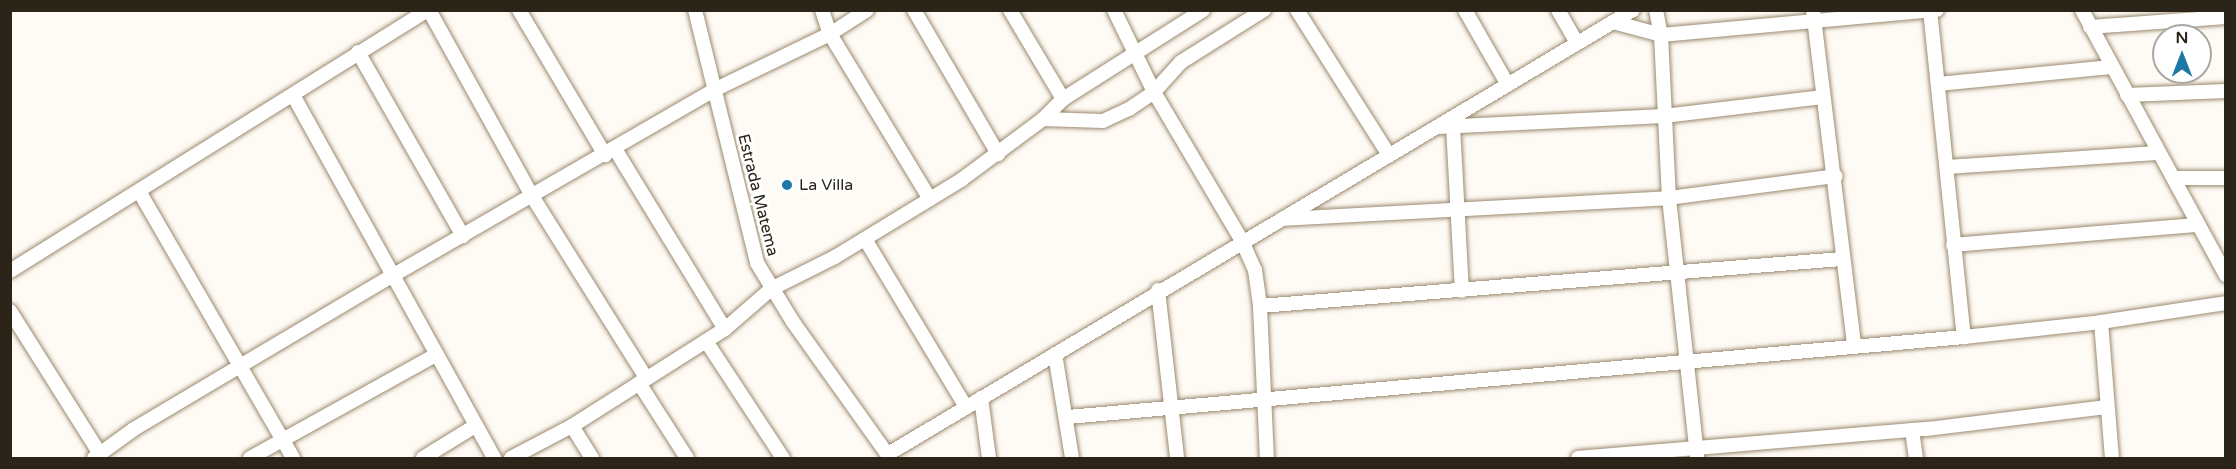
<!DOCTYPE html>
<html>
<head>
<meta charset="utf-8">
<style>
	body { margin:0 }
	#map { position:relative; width:2236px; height:469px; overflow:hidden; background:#fefaf4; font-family:"Varela Round",sans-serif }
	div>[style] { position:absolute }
	.roads { filter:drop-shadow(0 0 2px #9b8a6e) drop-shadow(0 0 2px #9b8a6e) }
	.minor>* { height:14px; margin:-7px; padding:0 7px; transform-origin:7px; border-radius:7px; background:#fff }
	.dots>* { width:16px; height:16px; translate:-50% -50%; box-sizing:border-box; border:3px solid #fff; border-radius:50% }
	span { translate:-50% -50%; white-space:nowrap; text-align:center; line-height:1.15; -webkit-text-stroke:6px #fff; paint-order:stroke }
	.poi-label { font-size:16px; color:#2b2519 }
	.left { translate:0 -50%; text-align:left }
	.street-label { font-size:16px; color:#2b2519 }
	.frame { position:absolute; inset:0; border:12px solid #2b2519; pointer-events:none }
	.north { position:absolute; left:2152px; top:24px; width:60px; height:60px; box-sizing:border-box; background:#fff; border:2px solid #aaa8a3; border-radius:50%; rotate:0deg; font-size:16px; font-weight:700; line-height:24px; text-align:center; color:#2b2519 }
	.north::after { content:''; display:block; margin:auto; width:21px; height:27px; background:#1d78a6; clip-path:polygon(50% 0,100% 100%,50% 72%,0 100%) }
</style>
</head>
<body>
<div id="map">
	<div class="roads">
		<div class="minor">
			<i style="left:429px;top:10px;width:213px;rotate:61deg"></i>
			<i style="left:532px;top:196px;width:215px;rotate:57.9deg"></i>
			<i style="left:519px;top:10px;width:169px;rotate:59.3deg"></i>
			<i style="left:695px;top:10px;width:260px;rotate:76.2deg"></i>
			<i style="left:757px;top:263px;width:69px;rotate:58.6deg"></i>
			<i style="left:793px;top:322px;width:167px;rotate:54.5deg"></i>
			<i style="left:822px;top:10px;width:25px;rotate:72deg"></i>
			<i style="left:830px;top:34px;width:193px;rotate:58.8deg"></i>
			<i style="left:914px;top:10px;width:167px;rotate:59.7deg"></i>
			<i style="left:1010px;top:10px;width:104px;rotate:59.2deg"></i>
			<i style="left:1114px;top:10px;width:91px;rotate:64deg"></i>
			<i style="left:1154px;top:92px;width:173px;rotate:59.4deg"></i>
			<i style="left:1242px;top:241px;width:32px;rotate:66deg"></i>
			<i style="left:1255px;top:270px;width:36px;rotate:82deg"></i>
			<i style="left:1260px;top:306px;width:152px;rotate:87.4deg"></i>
			<i style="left:1297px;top:10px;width:172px;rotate:57.6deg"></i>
			<i style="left:1465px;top:10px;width:86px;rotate:60.2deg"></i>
			<i style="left:1558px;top:10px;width:38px;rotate:60deg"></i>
			<i style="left:1656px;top:10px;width:25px;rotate:79deg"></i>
			<i style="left:1661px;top:35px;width:163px;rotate:87.2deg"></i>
			<i style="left:1669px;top:198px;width:260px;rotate:83.8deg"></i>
			<i style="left:1813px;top:10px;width:338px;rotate:83deg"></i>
			<i style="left:1930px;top:10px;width:329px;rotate:84.1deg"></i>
			<i style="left:2082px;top:10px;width:302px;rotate:61.5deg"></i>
			<i style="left:1613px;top:22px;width:50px;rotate:15.2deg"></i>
			<i style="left:1661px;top:35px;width:277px;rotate:-5.2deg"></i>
			<i style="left:2090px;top:27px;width:136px;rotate:-4.2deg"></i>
			<i style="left:358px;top:52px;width:212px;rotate:60.3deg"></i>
			<i style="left:1938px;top:84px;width:174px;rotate:-5.6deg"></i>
			<i style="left:293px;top:95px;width:415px;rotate:61deg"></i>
			<i style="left:2127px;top:95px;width:99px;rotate:-2.3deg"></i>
			<i style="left:1043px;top:119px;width:60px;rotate:1.9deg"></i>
			<i style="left:1103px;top:121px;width:29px;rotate:-25deg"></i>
			<i style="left:1129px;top:109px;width:30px;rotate:-34deg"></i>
			<i style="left:1154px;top:92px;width:40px;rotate:-48deg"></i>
			<i style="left:1181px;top:62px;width:98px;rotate:-32.1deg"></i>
			<i style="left:1453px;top:126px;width:165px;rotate:86.9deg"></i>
			<i style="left:1439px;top:127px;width:225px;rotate:-2.8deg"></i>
			<i style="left:1664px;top:116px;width:160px;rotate:-6.8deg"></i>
			<i style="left:615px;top:149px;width:211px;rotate:58.6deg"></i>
			<i style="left:1947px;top:167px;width:210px;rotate:-3.8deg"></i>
			<i style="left:2174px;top:178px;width:52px"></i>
			<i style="left:139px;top:191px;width:308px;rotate:60deg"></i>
			<i style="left:1282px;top:219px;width:388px;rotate:-3.1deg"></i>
			<i style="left:1669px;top:198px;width:168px;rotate:-7.5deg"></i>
			<i style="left:865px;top:239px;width:196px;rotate:59deg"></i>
			<i style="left:1953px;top:245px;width:246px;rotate:-4.7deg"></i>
			<i style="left:10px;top:271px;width:492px;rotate:-32deg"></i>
			<i style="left:1158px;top:290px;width:169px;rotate:83.5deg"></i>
			<i style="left:1260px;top:306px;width:584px;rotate:-4.62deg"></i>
			<i style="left:10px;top:311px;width:169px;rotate:57.8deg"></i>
			<i style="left:2101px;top:322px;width:136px;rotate:85.4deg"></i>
			<i style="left:706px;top:341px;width:140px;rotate:56.7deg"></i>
			<i style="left:1055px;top:354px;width:105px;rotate:80.7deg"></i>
			<i style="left:639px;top:383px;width:89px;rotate:57.4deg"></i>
			<i style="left:981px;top:398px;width:61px;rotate:82.4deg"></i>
			<i style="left:1068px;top:417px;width:900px;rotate:-5.1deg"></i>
			<i style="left:1964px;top:337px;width:138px;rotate:-6.2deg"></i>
			<i style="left:2101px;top:322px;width:126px;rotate:-8.6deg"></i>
			<i style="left:572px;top:426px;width:38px;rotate:58deg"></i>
			<i style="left:1912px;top:430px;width:28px;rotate:82deg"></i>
			<i style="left:888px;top:454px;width:867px;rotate:-30.79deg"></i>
			<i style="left:94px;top:458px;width:49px;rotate:-35.9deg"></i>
			<i style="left:134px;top:429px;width:300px;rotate:-30.7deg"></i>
			<i style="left:392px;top:276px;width:372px;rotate:-30deg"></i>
			<i style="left:714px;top:90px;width:129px;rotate:-25.8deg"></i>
			<i style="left:830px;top:34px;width:44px;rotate:-33deg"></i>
			<i style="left:250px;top:458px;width:213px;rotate:-29deg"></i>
			<i style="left:423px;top:458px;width:61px;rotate:-31.6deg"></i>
			<i style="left:511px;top:458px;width:69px;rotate:-27.7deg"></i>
			<i style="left:572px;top:426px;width:181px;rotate:-32.4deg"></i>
			<i style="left:725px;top:329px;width:61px;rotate:-41deg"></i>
			<i style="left:771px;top:289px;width:72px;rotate:-26.6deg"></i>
			<i style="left:835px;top:257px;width:148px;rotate:-31.4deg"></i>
			<i style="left:961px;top:180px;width:102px;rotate:-36.6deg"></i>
			<i style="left:1043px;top:119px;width:28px;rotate:-45deg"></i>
			<i style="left:1063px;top:99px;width:166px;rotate:-32.4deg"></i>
			<i style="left:1578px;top:458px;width:350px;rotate:-4.8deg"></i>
			<i style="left:1927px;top:429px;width:180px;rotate:-7deg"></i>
		</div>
	</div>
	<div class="dots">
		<i style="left:787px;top:185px;background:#1d78a6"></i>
	</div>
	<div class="poi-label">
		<span class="left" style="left:799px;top:185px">La Villa</span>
	</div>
	<div class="street-label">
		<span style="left:758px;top:195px;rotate:76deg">Estrada Matema</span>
	</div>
	<div class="frame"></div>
	<div class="north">N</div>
</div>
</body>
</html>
